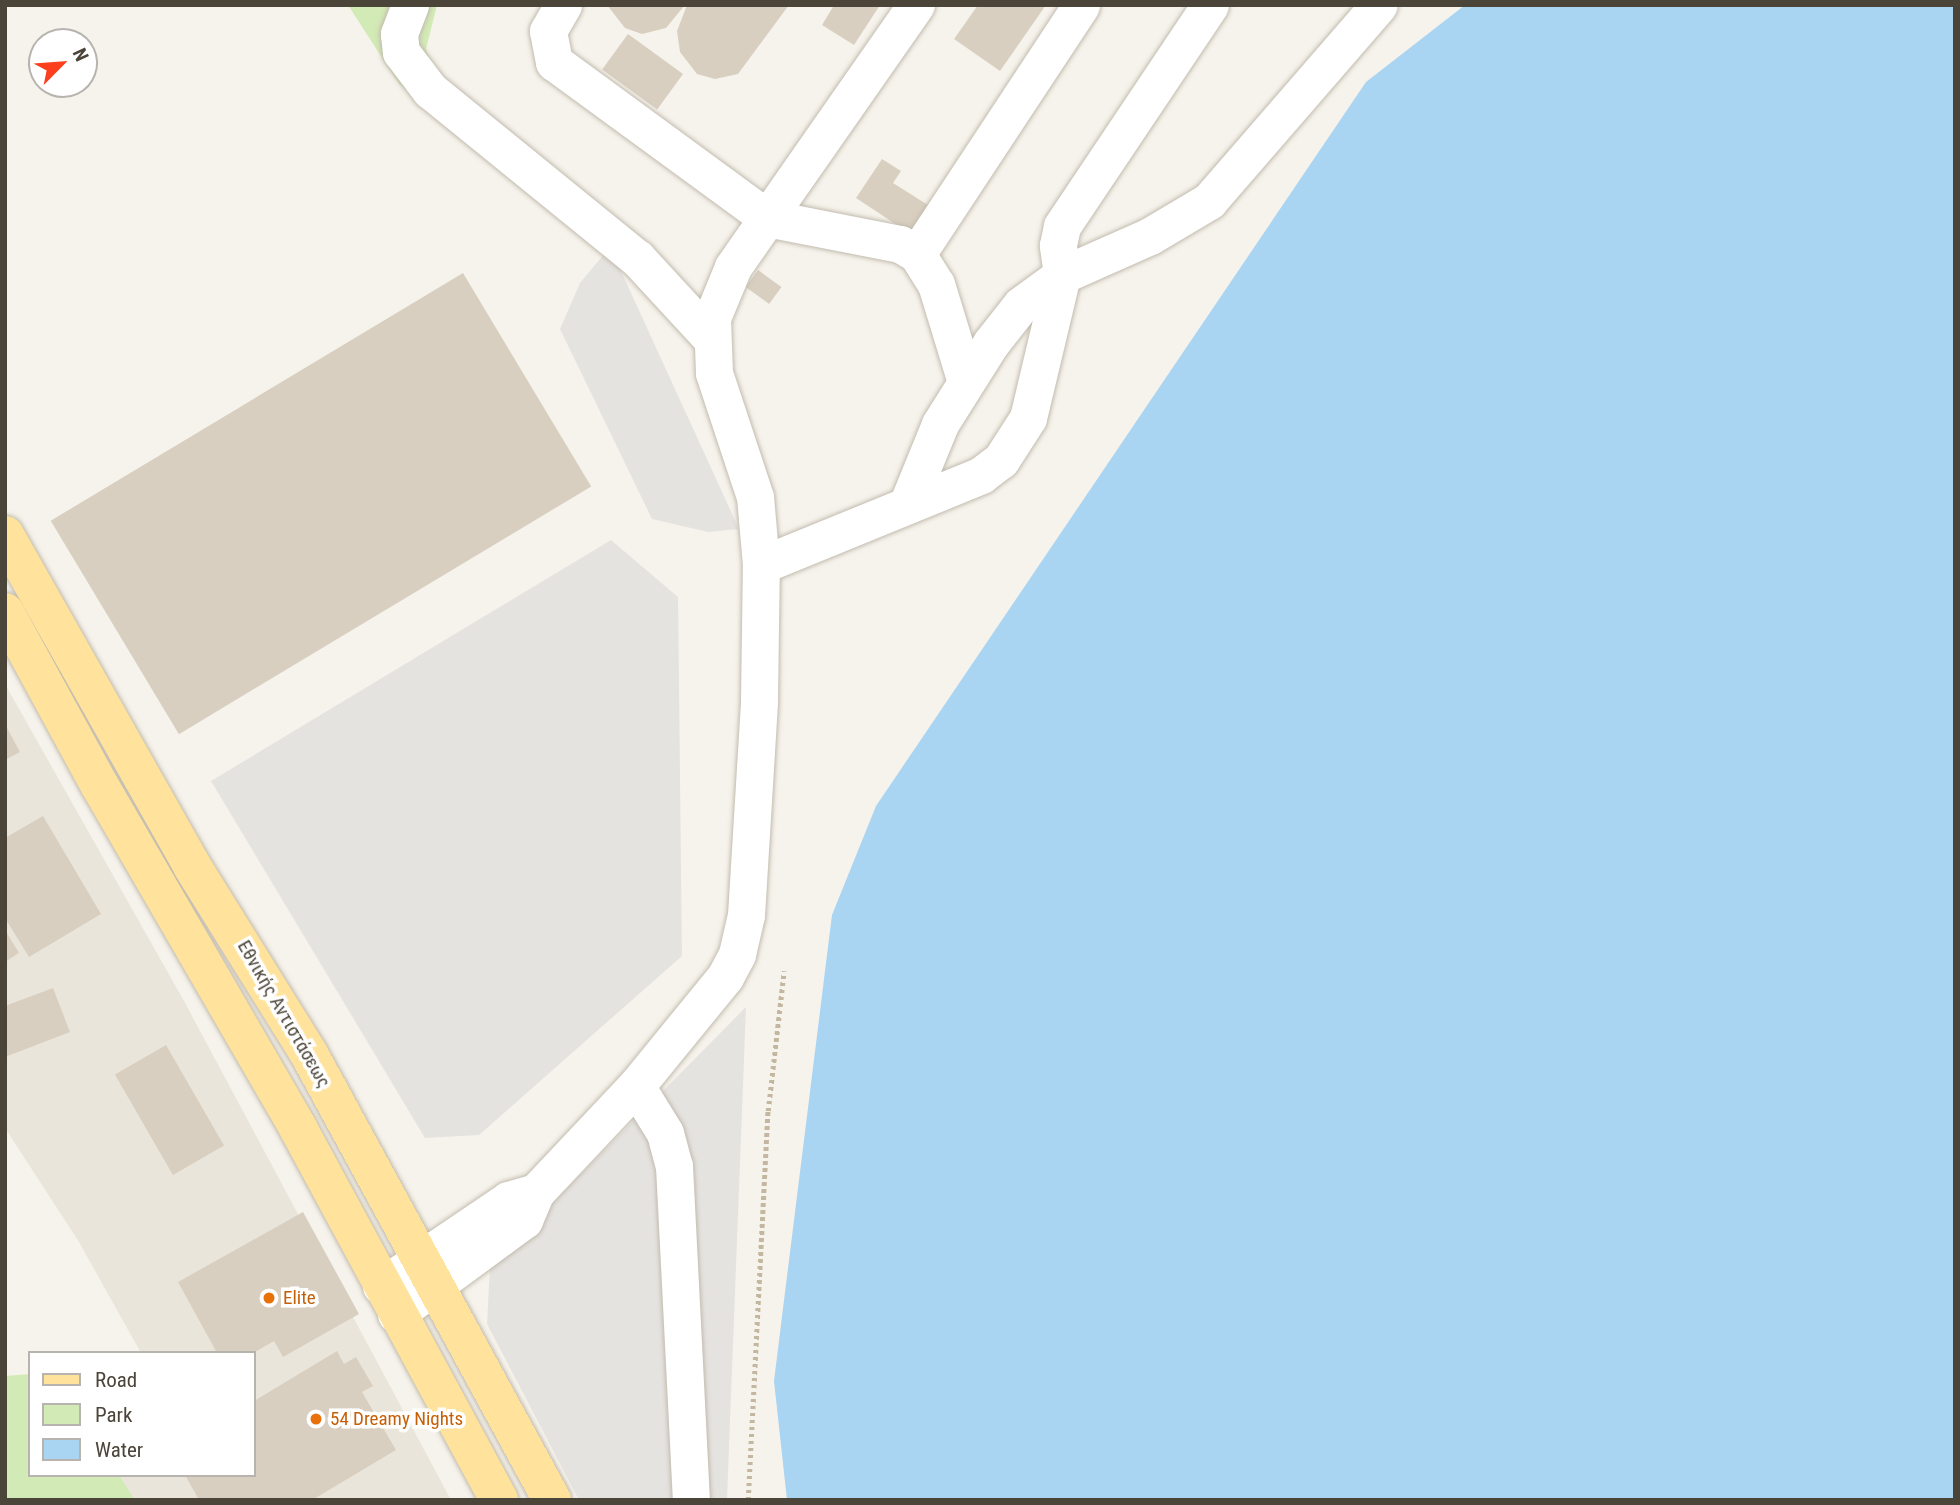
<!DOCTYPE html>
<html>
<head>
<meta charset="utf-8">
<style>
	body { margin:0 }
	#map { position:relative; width:1960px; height:1505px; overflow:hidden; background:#f6f3ec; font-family:"Roboto Condensed",sans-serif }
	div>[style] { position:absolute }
	.residential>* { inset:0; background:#eae5da }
	.green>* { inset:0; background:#d2eab5 }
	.parking>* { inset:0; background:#e5e3e0 }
	.water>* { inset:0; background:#a9d4f2 }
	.building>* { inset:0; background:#d8cfc1; transform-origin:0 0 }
	.path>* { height:4.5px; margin-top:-2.25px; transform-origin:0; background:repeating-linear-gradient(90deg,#c4b79f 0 3.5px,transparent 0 7px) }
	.roads { filter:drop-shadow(0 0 2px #c2bbae) drop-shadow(0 0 2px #c2bbae) }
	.minor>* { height:37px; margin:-18.5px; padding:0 18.5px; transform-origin:18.5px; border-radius:18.5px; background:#fff }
	.major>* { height:38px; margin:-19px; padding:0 19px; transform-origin:19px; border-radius:19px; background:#ffe39c }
	.dots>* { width:19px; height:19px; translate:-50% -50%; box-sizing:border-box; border:4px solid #fff; border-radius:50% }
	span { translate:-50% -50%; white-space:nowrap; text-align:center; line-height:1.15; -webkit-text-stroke:7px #fff; paint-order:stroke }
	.street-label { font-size:19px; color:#4b4439 }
	.food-label { font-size:19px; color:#c56008 }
	.left { translate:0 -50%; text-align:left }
	.frame { position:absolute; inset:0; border:7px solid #4b4439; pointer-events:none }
	.legend { position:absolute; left:28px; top:1351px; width:228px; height:126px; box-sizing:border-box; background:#fff; border:2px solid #b7b4b0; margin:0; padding:9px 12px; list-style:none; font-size:21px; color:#4b4439 }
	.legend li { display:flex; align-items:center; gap:14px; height:35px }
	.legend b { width:35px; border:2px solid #b7b4b0 }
	.north { position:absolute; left:28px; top:28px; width:70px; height:70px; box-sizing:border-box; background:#fff; border:2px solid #b7b4b0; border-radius:50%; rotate:65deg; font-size:19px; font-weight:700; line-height:28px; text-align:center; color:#4b4439 }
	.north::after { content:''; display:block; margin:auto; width:24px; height:32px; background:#fc3f1d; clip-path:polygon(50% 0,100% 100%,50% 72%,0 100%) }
</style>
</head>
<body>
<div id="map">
	<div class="residential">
		<i style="clip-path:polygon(5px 684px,184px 1001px,451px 1500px,135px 1500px,119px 1475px,254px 1475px,254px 1353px,141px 1353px,79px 1242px,5px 1128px)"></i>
	</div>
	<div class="green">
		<i style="clip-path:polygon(348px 5px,437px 5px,426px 49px,437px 81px,420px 102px,399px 84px)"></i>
		<i style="clip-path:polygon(30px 1374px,30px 1475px,119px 1475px,135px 1500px,5px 1500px,5px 1376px)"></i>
	</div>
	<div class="parking">
		<i style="clip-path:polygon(610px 247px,739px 529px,708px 532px,652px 519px,560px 329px,580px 283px)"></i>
		<i style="clip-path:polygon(611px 540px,678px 597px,682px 956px,479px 1135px,425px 1138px,211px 781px)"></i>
		<i style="clip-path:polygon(746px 1007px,727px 1500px,579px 1500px,487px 1324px,490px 1266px)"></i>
	</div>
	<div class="water">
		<i style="clip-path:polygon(1465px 5px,1955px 5px,1955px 1500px,787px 1500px,774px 1381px,832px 915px,876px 806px,1366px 82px)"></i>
	</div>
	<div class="building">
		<i style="clip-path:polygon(607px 5px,685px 5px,666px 28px,642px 34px,625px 28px)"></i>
		<i style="clip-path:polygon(687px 5px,789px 5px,738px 74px,715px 79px,697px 74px,680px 52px,677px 31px)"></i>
		<i style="clip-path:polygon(834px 5px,880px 5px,854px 45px,822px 25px)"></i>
		<i style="clip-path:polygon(978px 5px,1046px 5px,1000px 71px,954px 39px)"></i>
		<i style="left:628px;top:34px;width:68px;height:44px;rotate:36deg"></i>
		<i style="clip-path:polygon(882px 159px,901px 171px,893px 183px,928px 205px,909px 233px,856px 198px)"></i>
		<i style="left:758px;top:270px;width:29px;height:21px;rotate:36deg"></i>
		<i style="left:463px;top:273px;width:249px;height:481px;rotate:59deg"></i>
		<i style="clip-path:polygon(5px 724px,20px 752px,5px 760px)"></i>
		<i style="clip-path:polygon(43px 816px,101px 914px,29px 957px,5px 918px,5px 838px)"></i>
		<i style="clip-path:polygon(5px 930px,19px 953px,5px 962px)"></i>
		<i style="clip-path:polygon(53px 988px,70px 1032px,5px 1057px,5px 1006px)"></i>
		<i style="left:166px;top:1045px;width:116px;height:59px;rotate:60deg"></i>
		<i style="clip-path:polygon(303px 1212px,359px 1314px,283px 1357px,274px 1341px,253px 1353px,217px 1353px,178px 1282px)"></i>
		<i style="clip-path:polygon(337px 1351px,344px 1364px,356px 1357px,373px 1386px,362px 1392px,396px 1450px,312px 1500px,199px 1500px,185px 1475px,254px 1475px,254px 1401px)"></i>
	</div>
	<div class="path">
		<i style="left:748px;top:1500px;width:390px;rotate:-87.1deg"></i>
		<i style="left:768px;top:1111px;width:141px;rotate:-83.5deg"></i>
	</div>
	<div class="roads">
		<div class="minor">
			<i style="left:410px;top:5px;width:31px;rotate:111deg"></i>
			<i style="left:399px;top:34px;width:18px;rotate:84deg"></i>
			<i style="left:401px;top:52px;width:48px;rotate:52.7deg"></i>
			<i style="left:430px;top:90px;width:267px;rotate:39.1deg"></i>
			<i style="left:637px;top:258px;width:108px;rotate:47.3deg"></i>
			<i style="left:563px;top:5px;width:30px;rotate:120deg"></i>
			<i style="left:548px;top:31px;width:32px;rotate:79deg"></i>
			<i style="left:554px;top:62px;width:264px;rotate:36.2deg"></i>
			<i style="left:767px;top:218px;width:136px;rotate:11.1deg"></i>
			<i style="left:900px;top:244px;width:20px;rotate:30deg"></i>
			<i style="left:917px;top:254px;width:36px;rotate:58deg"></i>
			<i style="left:936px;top:284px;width:102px;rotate:73deg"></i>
			<i style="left:917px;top:254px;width:298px;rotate:-56.6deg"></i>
			<i style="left:907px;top:505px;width:87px;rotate:-67.8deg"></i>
			<i style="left:940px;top:424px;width:96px;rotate:-57.8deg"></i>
			<i style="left:991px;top:343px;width:48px;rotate:-51.7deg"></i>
			<i style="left:1021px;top:305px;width:51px;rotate:-36.2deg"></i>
			<i style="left:1062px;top:275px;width:30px;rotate:-98deg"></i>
			<i style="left:1058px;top:245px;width:19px;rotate:-78deg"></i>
			<i style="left:1062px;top:226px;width:266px;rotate:-56.2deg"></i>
			<i style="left:761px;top:565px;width:238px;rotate:-22.2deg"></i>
			<i style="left:981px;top:475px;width:25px;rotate:-37deg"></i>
			<i style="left:1001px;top:460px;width:50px;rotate:-57.3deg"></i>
			<i style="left:1028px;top:418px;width:147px;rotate:-76.6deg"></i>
			<i style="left:1062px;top:275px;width:96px;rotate:-23.9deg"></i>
			<i style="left:1150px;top:236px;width:69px;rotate:-30.7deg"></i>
			<i style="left:1209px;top:201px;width:259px;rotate:-49.1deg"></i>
			<i style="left:636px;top:1086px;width:55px;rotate:58.3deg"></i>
			<i style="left:665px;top:1133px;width:34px;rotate:75deg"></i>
			<i style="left:674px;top:1166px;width:334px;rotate:87.1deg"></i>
			<i style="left:381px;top:1286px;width:153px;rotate:-34.1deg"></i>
			<i style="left:508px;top:1200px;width:29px;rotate:-16deg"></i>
			<i style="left:396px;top:1314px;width:159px;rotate:-36.3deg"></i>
			<i style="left:524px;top:1220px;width:30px;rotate:-67deg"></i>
			<i style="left:536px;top:1192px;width:146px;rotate:-46.7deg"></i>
			<i style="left:636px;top:1086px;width:141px;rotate:-50.8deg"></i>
			<i style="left:725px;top:977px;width:26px;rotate:-62deg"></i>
			<i style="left:737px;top:954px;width:40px;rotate:-77deg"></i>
			<i style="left:746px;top:915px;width:215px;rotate:-86.5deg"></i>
			<i style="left:759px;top:700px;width:135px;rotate:-89.2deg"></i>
			<i style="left:761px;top:565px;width:68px;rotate:-95deg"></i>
			<i style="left:755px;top:497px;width:131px;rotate:-108.3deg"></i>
			<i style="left:714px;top:373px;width:55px;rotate:-92.1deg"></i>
			<i style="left:712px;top:318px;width:55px;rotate:-67.6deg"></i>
			<i style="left:733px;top:267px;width:320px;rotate:-55.1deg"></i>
		</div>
		<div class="major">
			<i style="left:5px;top:535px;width:380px;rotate:60.5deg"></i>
			<i style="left:192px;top:866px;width:221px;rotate:58.1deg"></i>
			<i style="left:309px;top:1054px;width:508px;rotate:61.42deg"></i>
			<i style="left:5px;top:612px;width:198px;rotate:61.4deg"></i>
			<i style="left:100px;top:786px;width:395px;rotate:59.9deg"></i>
			<i style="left:298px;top:1128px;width:423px;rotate:61.6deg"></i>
		</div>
	</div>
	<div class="dots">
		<i style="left:269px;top:1298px;background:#e8710a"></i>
		<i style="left:316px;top:1419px;background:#e8710a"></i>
	</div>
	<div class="street-label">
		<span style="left:284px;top:1014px;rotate:60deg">Εθνικής Αντιστάσεως</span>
	</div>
	<div class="food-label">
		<span class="left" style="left:283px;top:1298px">Elite</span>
		<span class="left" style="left:330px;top:1419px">54 Dreamy Nights</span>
	</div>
	<div class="frame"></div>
	<ul class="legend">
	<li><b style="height:9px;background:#ffe39c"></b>Road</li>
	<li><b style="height:19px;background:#d2eab5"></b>Park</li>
	<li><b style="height:19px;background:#a9d4f2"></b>Water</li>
	</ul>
	<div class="north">N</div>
</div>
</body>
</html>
